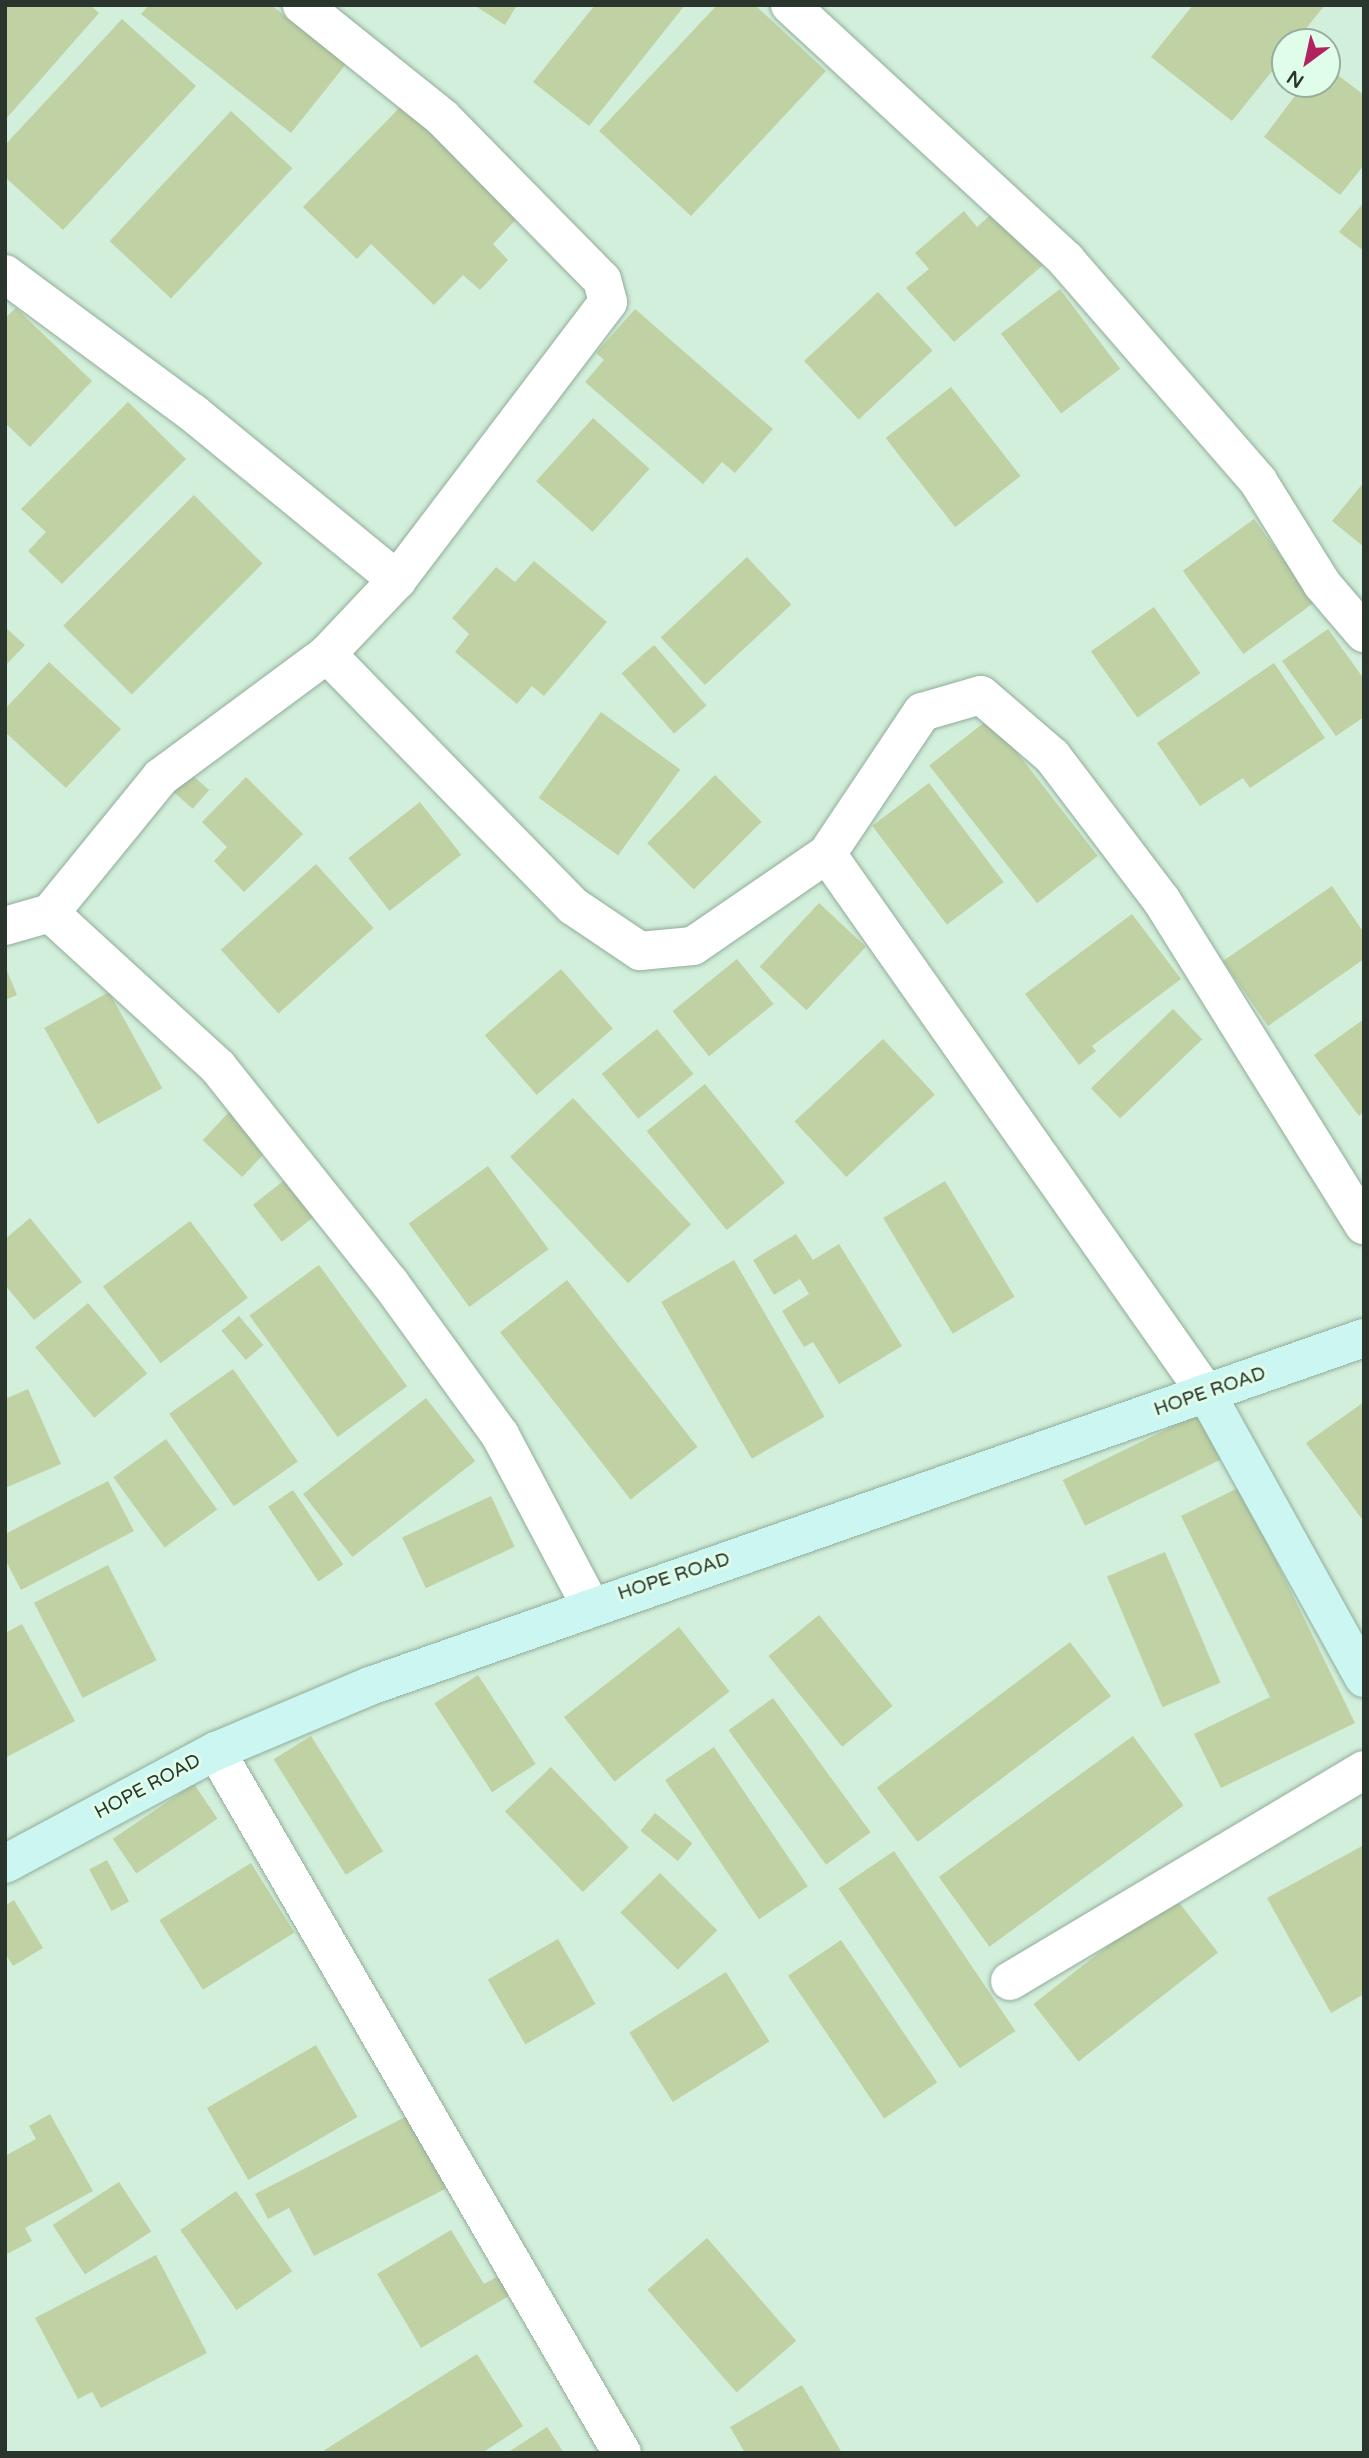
<!DOCTYPE html>
<html>
<head>
<meta charset="utf-8">
<style>
	body { margin:0 }
	#map { position:relative; width:1369px; height:2458px; overflow:hidden; background:#d2efdb; font-family:"Varela Round",sans-serif }
	div>[style] { position:absolute }
	.building>* { inset:0; background:#c0d1a4; transform-origin:0 0 }
	.roads { filter:drop-shadow(0 0 2px #91ad99) drop-shadow(0 0 2px #91ad99) }
	.street>* { height:38px; margin:-19px; padding:0 19px; transform-origin:19px; border-radius:19px; background:#fff }
	.secondary>* { height:38px; margin:-19px; padding:0 19px; transform-origin:19px; border-radius:19px; background:#cbf6f2 }
	span { translate:-50% -50%; white-space:nowrap; text-align:center; line-height:1.15; -webkit-text-stroke:6px #dffde8; paint-order:stroke }
	.street-label { font-size:19px; color:#2a352d }
	.frame { position:absolute; inset:0; border:7px solid #2a352d; pointer-events:none }
	.north { position:absolute; left:1271px; top:28px; width:70px; height:70px; box-sizing:border-box; background:#dffde8; border:2px solid #97ad9d; border-radius:50%; rotate:213deg; font-size:19px; font-weight:700; line-height:28px; text-align:center; color:#2a352d }
	.north::after { content:''; display:block; margin:auto; width:24px; height:32px; background:#b0235e; clip-path:polygon(50% 0,100% 100%,50% 72%,0 100%) }
</style>
</head>
<body>
<div id="map">
	<div class="building">
		<i style="clip-path:polygon(5px 5px,90px 5px,99px 13px,5px 120px)"></i>
		<i style="clip-path:polygon(149px 5px,271px 5px,346px 64px,291px 133px,141px 14px)"></i>
		<i style="clip-path:polygon(474px 5px,517px 5px,505px 25px)"></i>
		<i style="clip-path:polygon(595px 5px,685px 5px,589px 126px,533px 82px)"></i>
		<i style="clip-path:polygon(717px 5px,755px 5px,826px 71px,691px 216px,599px 131px)"></i>
		<i style="clip-path:polygon(1193px 5px,1325px 5px,1295px 42px,1285px 42px,1285px 55px,1232px 121px,1151px 57px)"></i>
		<i style="clip-path:polygon(122px 19px,196px 86px,63px 230px,5px 177px,5px 145px)"></i>
		<i style="clip-path:polygon(1327px 67px,1364px 95px,1364px 165px,1340px 195px,1264px 137px,1304px 84px,1327px 84px)"></i>
		<i style="clip-path:polygon(407px 100px,523px 212px,493px 244px,508px 260px,480px 290px,463px 275px,434px 305px,371px 244px,357px 259px,303px 207px)"></i>
		<i style="left:231px;top:111px;width:84px;height:178px;rotate:43deg"></i>
		<i style="clip-path:polygon(1364px 202px,1364px 251px,1339px 232px)"></i>
		<i style="clip-path:polygon(964px 211px,977px 227px,995px 211px,1043px 265px,954px 342px,906px 288px,929px 269px,915px 253px)"></i>
		<i style="left:1060px;top:289px;width:100px;height:74px;rotate:53deg"></i>
		<i style="left:878px;top:292px;width:80px;height:101px;rotate:47deg"></i>
		<i style="clip-path:polygon(16px 308px,92px 381px,30px 447px,5px 423px,5px 318px)"></i>
		<i style="clip-path:polygon(635px 309px,773px 429px,735px 473px,722px 462px,703px 484px,585px 382px,604px 360px,596px 353px)"></i>
		<i style="left:951px;top:387px;width:113px;height:83px;rotate:52deg"></i>
		<i style="clip-path:polygon(128px 402px,186px 459px,62px 584px,28px 551px,46px 532px,21px 509px)"></i>
		<i style="left:593px;top:418px;width:76px;height:85px;rotate:42deg"></i>
		<i style="clip-path:polygon(1364px 482px,1364px 547px,1332px 521px)"></i>
		<i style="left:194px;top:495px;width:97px;height:185px;rotate:45deg"></i>
		<i style="left:1254px;top:519px;width:103px;height:88px;rotate:54deg"></i>
		<i style="left:747px;top:557px;width:65px;height:118px;rotate:47deg"></i>
		<i style="clip-path:polygon(534px 561px,607px 622px,544px 696px,532px 686px,517px 704px,455px 652px,469px 634px,452px 618px,496px 567px,515px 582px)"></i>
		<i style="left:1154px;top:607px;width:81px;height:77px;rotate:55deg"></i>
		<i style="clip-path:polygon(5px 627px,25px 645px,5px 666px)"></i>
		<i style="clip-path:polygon(1328px 629px,1364px 679px,1364px 717px,1336px 736px,1282px 661px)"></i>
		<i style="left:654px;top:645px;width:80px;height:43px;rotate:49deg"></i>
		<i style="clip-path:polygon(49px 662px,121px 729px,66px 788px,5px 732px,5px 709px)"></i>
		<i style="clip-path:polygon(1274px 663px,1325px 738px,1250px 788px,1243px 778px,1200px 806px,1157px 743px)"></i>
		<i style="left:601px;top:712px;width:98px;height:106px;rotate:36deg"></i>
		<i style="left:990px;top:718px;width:175px;height:77px;rotate:52deg"></i>
		<i style="left:185px;top:769px;width:32px;height:25px;rotate:41deg"></i>
		<i style="left:715px;top:775px;width:66px;height:96px;rotate:45deg"></i>
		<i style="clip-path:polygon(246px 777px,303px 834px,244px 892px,214px 861px,227px 847px,202px 822px)"></i>
		<i style="left:929px;top:783px;width:124px;height:71px;rotate:53deg"></i>
		<i style="left:420px;top:802px;width:67px;height:91px;rotate:52deg"></i>
		<i style="left:316px;top:864px;width:86px;height:128px;rotate:48deg"></i>
		<i style="clip-path:polygon(1332px 886px,1364px 933px,1364px 959px,1268px 1026px,1223px 961px)"></i>
		<i style="left:819px;top:903px;width:64px;height:87px;rotate:43deg"></i>
		<i style="clip-path:polygon(1132px 914px,1181px 979px,1092px 1046px,1096px 1051px,1079px 1065px,1025px 994px)"></i>
		<i style="left:737px;top:959px;width:58px;height:83px;rotate:51deg"></i>
		<i style="clip-path:polygon(5px 966px,17px 995px,5px 1000px)"></i>
		<i style="left:561px;top:969px;width:79px;height:101px;rotate:49deg"></i>
		<i style="left:109px;top:992px;width:110px;height:74px;rotate:61deg"></i>
		<i style="left:1173px;top:1009px;width:42px;height:114px;rotate:46deg"></i>
		<i style="clip-path:polygon(1364px 1019px,1364px 1112px,1359px 1116px,1314px 1055px)"></i>
		<i style="left:657px;top:1029px;width:58px;height:71px;rotate:51deg"></i>
		<i style="left:883px;top:1039px;width:76px;height:121px;rotate:47deg"></i>
		<i style="left:705px;top:1084px;width:127px;height:75px;rotate:51deg"></i>
		<i style="left:573px;top:1098px;width:173px;height:86px;rotate:47deg"></i>
		<i style="left:230px;top:1111px;width:54px;height:40px;rotate:43deg"></i>
		<i style="left:488px;top:1166px;width:103px;height:98px;rotate:54deg"></i>
		<i style="left:286px;top:1179px;width:47px;height:42px;rotate:52deg"></i>
		<i style="left:945px;top:1181px;width:135px;height:72px;rotate:59deg"></i>
		<i style="clip-path:polygon(30px 1218px,82px 1282px,34px 1320px,5px 1285px,5px 1239px)"></i>
		<i style="left:190px;top:1221px;width:96px;height:109px;rotate:53deg"></i>
		<i style="clip-path:polygon(796px 1234px,813px 1260px,839px 1244px,902px 1346px,839px 1384px,813px 1342px,804px 1347px,782px 1311px,809px 1294px,800px 1279px,774px 1295px,753px 1260px)"></i>
		<i style="left:734px;top:1260px;width:181px;height:84px;rotate:60deg"></i>
		<i style="left:319px;top:1265px;width:150px;height:86px;rotate:54deg"></i>
		<i style="left:567px;top:1280px;width:212px;height:85px;rotate:52deg"></i>
		<i style="left:88px;top:1303px;width:92px;height:69px;rotate:50deg"></i>
		<i style="left:239px;top:1316px;width:38px;height:23px;rotate:50deg"></i>
		<i style="left:233px;top:1369px;width:113px;height:78px;rotate:55deg"></i>
		<i style="clip-path:polygon(28px 1389px,61px 1464px,5px 1488px,5px 1399px)"></i>
		<i style="left:426px;top:1398px;width:80px;height:156px;rotate:52deg"></i>
		<i style="clip-path:polygon(1364px 1402px,1364px 1522px,1306px 1443px)"></i>
		<i style="left:1202px;top:1412px;width:51px;height:155px;rotate:64deg"></i>
		<i style="left:166px;top:1439px;width:87px;height:65px;rotate:54deg"></i>
		<i style="clip-path:polygon(108px 1481px,134px 1531px,21px 1590px,5px 1559px,5px 1534px)"></i>
		<i style="clip-path:polygon(1240px 1487px,1355px 1723px,1221px 1788px,1194px 1734px,1270px 1697px,1181px 1516px)"></i>
		<i style="left:293px;top:1490px;width:90px;height:30px;rotate:56deg"></i>
		<i style="left:491px;top:1496px;width:56px;height:98px;rotate:65deg"></i>
		<i style="left:1165px;top:1552px;width:142px;height:63px;rotate:67deg"></i>
		<i style="left:108px;top:1565px;width:107px;height:83px;rotate:63deg"></i>
		<i style="left:819px;top:1615px;width:117px;height:65px;rotate:51deg"></i>
		<i style="clip-path:polygon(22px 1624px,75px 1721px,5px 1758px,5px 1633px)"></i>
		<i style="left:679px;top:1627px;width:82px;height:146px;rotate:52deg"></i>
		<i style="left:1070px;top:1642px;width:68px;height:242px;rotate:53deg"></i>
		<i style="left:478px;top:1675px;width:106px;height:52px;rotate:57deg"></i>
		<i style="left:773px;top:1698px;width:166px;height:55px;rotate:54deg"></i>
		<i style="left:311px;top:1736px;width:136px;height:44px;rotate:58deg"></i>
		<i style="left:1133px;top:1736px;width:86px;height:240px;rotate:54deg"></i>
		<i style="left:714px;top:1747px;width:168px;height:59px;rotate:56deg"></i>
		<i style="left:551px;top:1767px;width:112px;height:64px;rotate:46deg"></i>
		<i style="left:194px;top:1784px;width:42px;height:98px;rotate:56deg"></i>
		<i style="left:655px;top:1813px;width:48px;height:23px;rotate:39deg"></i>
		<i style="clip-path:polygon(1364px 1845px,1364px 1994px,1331px 2013px,1267px 1898px)"></i>
		<i style="left:894px;top:1851px;width:217px;height:67px;rotate:56deg"></i>
		<i style="left:107px;top:1860px;width:47px;height:20px;rotate:62deg"></i>
		<i style="left:251px;top:1863px;width:82px;height:108px;rotate:58deg"></i>
		<i style="left:660px;top:1873px;width:81px;height:56px;rotate:45deg"></i>
		<i style="left:1173px;top:1895px;width:73px;height:177px;rotate:52deg"></i>
		<i style="clip-path:polygon(14px 1900px,43px 1948px,13px 1966px,5px 1953px,5px 1906px)"></i>
		<i style="left:558px;top:1939px;width:75px;height:81px;rotate:60deg"></i>
		<i style="left:841px;top:1940px;width:172px;height:64px;rotate:56deg"></i>
		<i style="left:726px;top:1972px;width:82px;height:114px;rotate:58deg"></i>
		<i style="left:316px;top:2045px;width:83px;height:126px;rotate:60deg"></i>
		<i style="clip-path:polygon(50px 2114px,93px 2191px,25px 2228px,32px 2241px,5px 2255px,5px 2156px,36px 2139px,29px 2126px)"></i>
		<i style="clip-path:polygon(409px 2115px,447px 2188px,314px 2256px,289px 2208px,268px 2219px,255px 2194px)"></i>
		<i style="left:119px;top:2182px;width:59px;height:79px;rotate:57deg"></i>
		<i style="left:236px;top:2191px;width:98px;height:68px;rotate:55deg"></i>
		<i style="clip-path:polygon(451px 2230px,484px 2284px,500px 2275px,512px 2294px,421px 2348px,377px 2274px)"></i>
		<i style="left:707px;top:2238px;width:136px;height:79px;rotate:49deg"></i>
		<i style="clip-path:polygon(156px 2255px,207px 2353px,101px 2408px,92px 2392px,78px 2399px,35px 2318px)"></i>
		<i style="clip-path:polygon(477px 2354px,523px 2426px,482px 2453px,320px 2453px)"></i>
		<i style="clip-path:polygon(802px 2385px,842px 2453px,745px 2453px,730px 2427px)"></i>
		<i style="clip-path:polygon(547px 2427px,564px 2453px,507px 2453px)"></i>
	</div>
	<div class="roads">
		<div class="street">
			<i style="left:790px;top:5px;width:376px;rotate:42.7deg"></i>
			<i style="left:1066px;top:260px;width:293px;rotate:49deg"></i>
			<i style="left:1258px;top:481px;width:121px;rotate:58.1deg"></i>
			<i style="left:1322px;top:584px;width:65px;rotate:49.4deg"></i>
			<i style="left:5px;top:274px;width:234px;rotate:36.5deg"></i>
			<i style="left:193px;top:413px;width:264px;rotate:39.3deg"></i>
			<i style="left:327px;top:654px;width:352px;rotate:45.7deg"></i>
			<i style="left:573px;top:906px;width:81px;rotate:33.9deg"></i>
			<i style="left:640px;top:951px;width:53px;rotate:-5.4deg"></i>
			<i style="left:693px;top:946px;width:163px;rotate:-34.5deg"></i>
			<i style="left:827px;top:854px;width:171px;rotate:-56.2deg"></i>
			<i style="left:922px;top:712px;width:61px;rotate:-16.1deg"></i>
			<i style="left:981px;top:695px;width:94px;rotate:40.7deg"></i>
			<i style="left:1052px;top:756px;width:182px;rotate:52.8deg"></i>
			<i style="left:1162px;top:901px;width:382px;rotate:58.1deg"></i>
			<i style="left:827px;top:854px;width:659px;rotate:54.89deg"></i>
			<i style="left:50px;top:913px;width:228px;rotate:42.5deg"></i>
			<i style="left:218px;top:1067px;width:276px;rotate:51.5deg"></i>
			<i style="left:390px;top:1283px;width:188px;rotate:54.1deg"></i>
			<i style="left:500px;top:1435px;width:192px;rotate:62.1deg"></i>
			<i style="left:5px;top:926px;width:47px;rotate:-16.1deg"></i>
			<i style="left:50px;top:913px;width:176px;rotate:-50.8deg"></i>
			<i style="left:161px;top:777px;width:207px;rotate:-36.5deg"></i>
			<i style="left:327px;top:654px;width:102px;rotate:-46.6deg"></i>
			<i style="left:397px;top:580px;width:349px;rotate:-52.8deg"></i>
			<i style="left:608px;top:302px;width:23px;rotate:-105deg"></i>
			<i style="left:602px;top:280px;width:227px;rotate:-134.5deg"></i>
			<i style="left:443px;top:118px;width:181px;rotate:-141.3deg"></i>
			<i style="left:216px;top:1751px;width:811px;rotate:59.96deg"></i>
			<i style="left:1010px;top:1981px;width:412px;rotate:-30.8deg"></i>
		</div>
		<div class="secondary">
			<i style="left:1206px;top:1393px;width:326px;rotate:61deg"></i>
			<i style="left:5px;top:1864px;width:239px;rotate:-28.2deg"></i>
			<i style="left:216px;top:1751px;width:167px;rotate:-22.9deg"></i>
			<i style="left:370px;top:1686px;width:1053px;rotate:-19.3deg"></i>
		</div>
	</div>
	<div class="street-label">
		<span style="left:1210px;top:1392px;rotate:-19deg">HOPE ROAD</span>
		<span style="left:674px;top:1577px;rotate:-18deg">HOPE ROAD</span>
		<span style="left:148px;top:1787px;rotate:-28deg">HOPE ROAD</span>
	</div>
	<div class="frame"></div>
	<div class="north">N</div>
</div>
</body>
</html>
